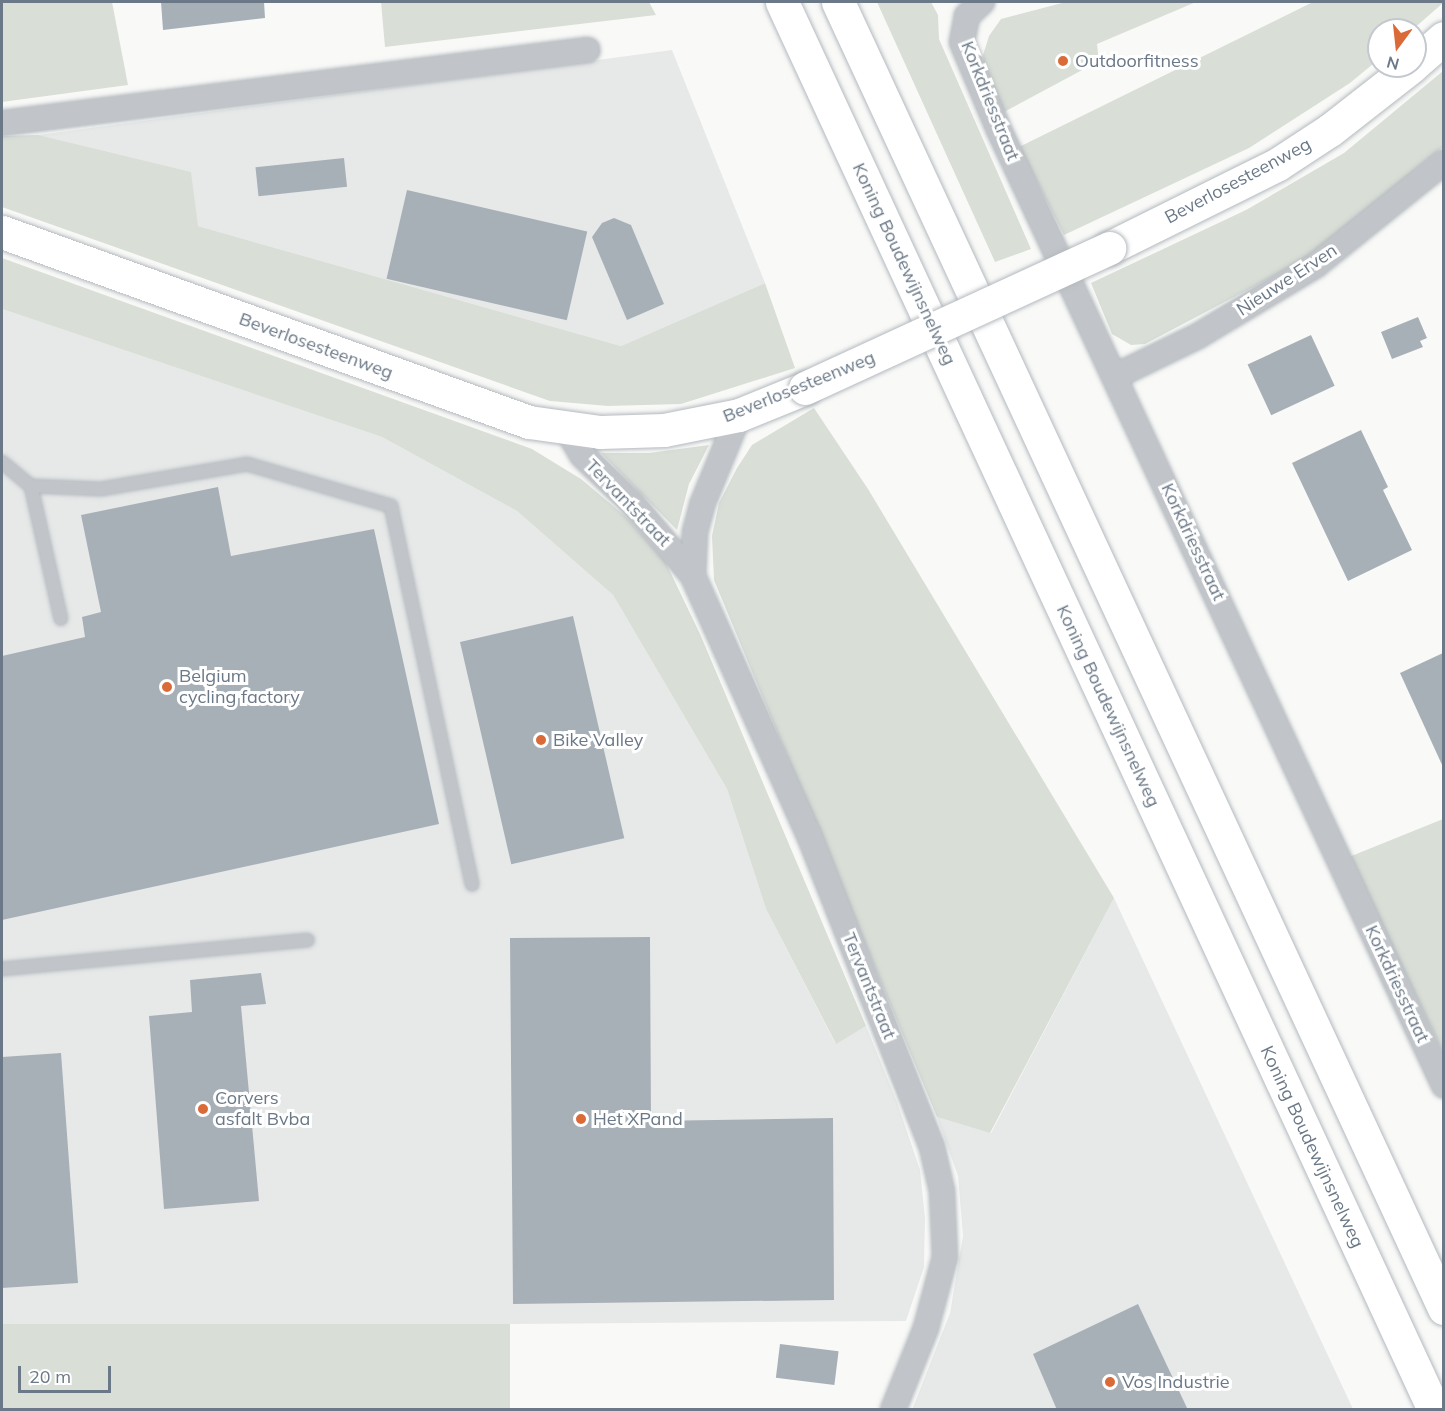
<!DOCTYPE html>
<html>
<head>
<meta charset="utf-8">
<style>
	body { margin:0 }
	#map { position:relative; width:1445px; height:1411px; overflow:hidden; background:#f9faf8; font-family:Mulish,sans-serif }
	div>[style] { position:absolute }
	.built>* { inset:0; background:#e7e9e9 }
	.green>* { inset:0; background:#d9ded7; transform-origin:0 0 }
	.building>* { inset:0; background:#a8b0b7; transform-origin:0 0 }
	.roads { filter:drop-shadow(0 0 2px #b4b9be) drop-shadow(0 0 2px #b4b9be) }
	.lane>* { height:12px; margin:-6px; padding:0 6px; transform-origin:6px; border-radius:6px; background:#c1c5c9 }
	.street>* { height:24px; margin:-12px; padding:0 12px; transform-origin:12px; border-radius:12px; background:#c1c5c9 }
	.secondary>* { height:33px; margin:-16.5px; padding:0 16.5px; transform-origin:16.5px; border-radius:16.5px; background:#fff }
	.highway>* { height:33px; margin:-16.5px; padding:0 16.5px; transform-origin:16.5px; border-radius:16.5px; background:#fff }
	.bridges { filter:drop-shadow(0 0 2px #b4b9be) drop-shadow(0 0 2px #b4b9be) }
	.secondary-bridge>* { height:33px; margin:-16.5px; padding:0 16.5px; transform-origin:16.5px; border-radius:16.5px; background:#fff }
	.dots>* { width:16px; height:16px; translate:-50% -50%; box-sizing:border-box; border:3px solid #fff; border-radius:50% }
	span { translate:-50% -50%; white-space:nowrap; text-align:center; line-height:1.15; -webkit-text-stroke:6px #fff; paint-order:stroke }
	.poi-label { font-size:18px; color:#6a7887 }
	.left { translate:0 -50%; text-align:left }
	.street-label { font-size:18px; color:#6a7887 }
	.frame { position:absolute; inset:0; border:3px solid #6a7887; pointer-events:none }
	.north { position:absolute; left:1367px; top:18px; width:60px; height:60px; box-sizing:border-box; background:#fff; border:2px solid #c3c9cf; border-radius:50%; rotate:195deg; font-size:16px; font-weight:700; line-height:24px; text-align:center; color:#6a7887 }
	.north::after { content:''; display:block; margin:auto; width:21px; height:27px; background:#da6a37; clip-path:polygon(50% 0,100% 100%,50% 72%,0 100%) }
	.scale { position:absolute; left:18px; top:1366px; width:93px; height:27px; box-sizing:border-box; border:3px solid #6a7887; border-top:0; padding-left:8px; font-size:18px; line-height:21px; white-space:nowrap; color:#6a7887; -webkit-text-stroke:4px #fff; paint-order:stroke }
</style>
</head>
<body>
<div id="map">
	<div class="built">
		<i style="clip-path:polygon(672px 50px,765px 283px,621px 346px,198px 226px,38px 135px)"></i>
		<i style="clip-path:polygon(2px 309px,382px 437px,517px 511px,613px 595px,727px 789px,766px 909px,835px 1043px,866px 1026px,897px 1102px,920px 1170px,925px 1218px,924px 1267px,906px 1321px,510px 1324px,2px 1335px)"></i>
		<i style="clip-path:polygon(1114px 898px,1353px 1409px,912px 1410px,950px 1313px,963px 1236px,958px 1176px,937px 1117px,991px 1133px)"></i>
	</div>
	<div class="green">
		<i style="clip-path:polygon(2px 2px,112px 2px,128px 85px,2px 102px)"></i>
		<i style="clip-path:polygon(381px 2px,649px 2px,656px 15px,385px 47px)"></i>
		<i style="clip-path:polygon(877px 2px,931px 2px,938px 15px,939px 39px,1031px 249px,995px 262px)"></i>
		<i style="clip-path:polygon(1066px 2px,1196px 2px,1097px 44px,1099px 61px,1004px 112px,985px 73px,983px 55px,989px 36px,1001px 19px)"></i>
		<i style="clip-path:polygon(1313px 2px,1443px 3px,1412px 30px,1379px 30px,1379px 59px,1350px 83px,1249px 148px,1064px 235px,1019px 147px)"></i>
		<i style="clip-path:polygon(1443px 71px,1443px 147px,1308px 258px,1145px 344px,1131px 345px,1112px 334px,1091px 283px,1246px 210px,1344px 153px)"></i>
		<i style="clip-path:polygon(38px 135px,191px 172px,198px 226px,621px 346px,765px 283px,795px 368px,681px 404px,608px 406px,550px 401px,2px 207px,2px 136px)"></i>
		<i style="clip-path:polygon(2px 258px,532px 449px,581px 479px,625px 516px,665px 561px,700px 634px,866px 1026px,836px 1044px,766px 909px,727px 789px,613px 595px,517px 511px,382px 437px,2px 309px)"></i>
		<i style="clip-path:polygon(814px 408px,868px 489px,1114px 898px,990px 1133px,937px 1117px,714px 580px,712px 536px,719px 503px,737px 468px,752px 445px)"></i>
		<i style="clip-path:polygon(709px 445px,689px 484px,677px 530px,601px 453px,649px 453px)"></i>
		<i style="clip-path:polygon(1443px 819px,1443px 1052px,1349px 857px)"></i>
		<i style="left:510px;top:1324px;width:85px;height:508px;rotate:90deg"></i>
	</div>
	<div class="building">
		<i style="clip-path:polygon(161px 2px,264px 2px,265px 18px,163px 30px)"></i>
		<i style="left:344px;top:158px;width:29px;height:89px;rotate:84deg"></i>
		<i style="left:407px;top:190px;width:185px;height:91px;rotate:13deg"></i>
		<i style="clip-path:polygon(614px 218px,631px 225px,664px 304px,627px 320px,592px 237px,602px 223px)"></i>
		<i style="clip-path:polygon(1418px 317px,1427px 338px,1420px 341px,1423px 347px,1392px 359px,1381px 332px)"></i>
		<i style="left:1311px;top:335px;width:56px;height:70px;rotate:65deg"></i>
		<i style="clip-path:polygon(1361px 430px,1388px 487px,1383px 490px,1412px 550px,1348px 581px,1292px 463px)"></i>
		<i style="clip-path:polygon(218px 487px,231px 556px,374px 529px,439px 824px,2px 920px,2px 656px,85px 637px,82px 617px,101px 612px,81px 515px)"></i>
		<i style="left:573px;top:616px;width:228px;height:116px;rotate:77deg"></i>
		<i style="clip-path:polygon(1443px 653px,1443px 767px,1400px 673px)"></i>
		<i style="clip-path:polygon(650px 937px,651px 1121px,833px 1118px,834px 1300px,513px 1304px,510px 938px)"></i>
		<i style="clip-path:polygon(261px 973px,266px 1004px,241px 1006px,259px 1201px,164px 1209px,149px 1016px,192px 1012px,190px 980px)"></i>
		<i style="clip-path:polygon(61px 1053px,78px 1283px,2px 1288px,2px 1057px)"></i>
		<i style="clip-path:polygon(1138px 1304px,1188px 1410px,1057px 1410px,1033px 1354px)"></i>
		<i style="left:780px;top:1344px;width:59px;height:34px;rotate:7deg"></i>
	</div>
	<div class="roads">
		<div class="lane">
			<i style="left:2px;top:462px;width:38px;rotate:40deg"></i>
			<i style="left:31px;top:486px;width:70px;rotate:2.5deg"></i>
			<i style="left:101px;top:489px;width:148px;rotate:-9.7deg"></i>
			<i style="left:247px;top:464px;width:150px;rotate:16.3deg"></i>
			<i style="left:391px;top:506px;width:387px;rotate:77.9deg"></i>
			<i style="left:31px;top:486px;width:136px;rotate:77.3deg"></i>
			<i style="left:2px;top:969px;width:307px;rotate:-5.4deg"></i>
		</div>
		<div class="street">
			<i style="left:982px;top:2px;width:21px;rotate:137deg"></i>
			<i style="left:967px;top:16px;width:26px;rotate:101deg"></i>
			<i style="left:962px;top:42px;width:95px;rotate:67.2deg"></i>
			<i style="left:999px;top:130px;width:1054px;rotate:65.02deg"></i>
			<i style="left:2px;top:123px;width:590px;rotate:-7.11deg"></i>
			<i style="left:1116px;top:376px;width:91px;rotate:-26deg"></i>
			<i style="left:1198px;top:336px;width:138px;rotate:-31deg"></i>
			<i style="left:1316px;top:265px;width:164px;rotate:-38.8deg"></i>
			<i style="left:566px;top:428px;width:31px;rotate:59deg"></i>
			<i style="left:582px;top:455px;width:68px;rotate:43.8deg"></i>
			<i style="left:631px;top:502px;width:97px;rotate:50deg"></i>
			<i style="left:693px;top:576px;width:284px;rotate:65.9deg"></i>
			<i style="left:809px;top:835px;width:335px;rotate:68.5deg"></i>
			<i style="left:932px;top:1147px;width:45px;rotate:77.2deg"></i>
			<i style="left:942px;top:1191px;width:66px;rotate:87.4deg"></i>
			<i style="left:945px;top:1257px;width:73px;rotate:105deg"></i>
			<i style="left:926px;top:1328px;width:88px;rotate:111.9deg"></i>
			<i style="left:693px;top:576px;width:44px;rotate:-87.4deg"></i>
			<i style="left:695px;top:532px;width:28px;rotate:-75deg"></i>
			<i style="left:702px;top:505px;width:97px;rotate:-67.7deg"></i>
		</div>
		<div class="secondary">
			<i style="left:1415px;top:63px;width:38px;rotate:-41deg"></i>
			<i style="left:2px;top:232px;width:560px;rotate:19.83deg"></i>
			<i style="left:529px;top:422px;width:72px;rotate:8deg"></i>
			<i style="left:600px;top:432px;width:64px;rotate:-1.8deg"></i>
			<i style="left:664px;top:430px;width:76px;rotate:-11.3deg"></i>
			<i style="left:739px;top:415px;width:71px;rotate:-22.2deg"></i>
			<i style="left:1109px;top:248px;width:189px;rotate:-26.4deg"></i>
			<i style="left:1278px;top:164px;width:62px;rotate:-33.2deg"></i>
			<i style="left:1330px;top:130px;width:104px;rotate:-38deg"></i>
		</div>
		<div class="highway">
			<i style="left:782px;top:2px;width:1552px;rotate:65.15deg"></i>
			<i style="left:838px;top:2px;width:1440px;rotate:65.11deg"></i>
		</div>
	</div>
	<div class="bridges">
		<div class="secondary-bridge">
			<i style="left:805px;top:388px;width:335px;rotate:-24.7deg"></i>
		</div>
	</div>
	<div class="dots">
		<i style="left:1063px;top:61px;background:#da6a37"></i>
		<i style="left:167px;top:687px;background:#da6a37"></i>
		<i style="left:541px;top:740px;background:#da6a37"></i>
		<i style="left:203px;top:1109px;background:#da6a37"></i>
		<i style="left:581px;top:1119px;background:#da6a37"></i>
		<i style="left:1110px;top:1382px;background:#da6a37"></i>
	</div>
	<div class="poi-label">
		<span class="left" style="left:1075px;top:61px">Outdoorfitness</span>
		<span class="left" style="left:179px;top:687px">Belgium<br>cycling factory</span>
		<span class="left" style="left:553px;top:740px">Bike Valley</span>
		<span class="left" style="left:215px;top:1109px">Corvers<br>asfalt Bvba</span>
		<span class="left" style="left:593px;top:1119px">Het XPand</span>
		<span class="left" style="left:1122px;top:1382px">Vos Industrie</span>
	</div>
	<div class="street-label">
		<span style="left:990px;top:101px;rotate:68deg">Korkdriesstraat</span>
		<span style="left:1238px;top:181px;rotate:-28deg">Beverlosesteenweg</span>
		<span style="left:904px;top:264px;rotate:65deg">Koning Boudewijnsnelweg</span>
		<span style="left:1287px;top:280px;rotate:-33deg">Nieuwe Erven</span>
		<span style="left:316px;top:346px;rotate:20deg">Beverlosesteenweg</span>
		<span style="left:799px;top:387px;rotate:-22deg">Beverlosesteenweg</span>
		<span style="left:628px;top:503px;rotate:46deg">Tervantstraat</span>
		<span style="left:1193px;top:542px;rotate:65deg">Korkdriesstraat</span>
		<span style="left:1108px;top:706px;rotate:65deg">Koning Boudewijnsnelweg</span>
		<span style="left:1397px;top:984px;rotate:65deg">Korkdriesstraat</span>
		<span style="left:869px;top:986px;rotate:68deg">Tervantstraat</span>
		<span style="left:1312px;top:1147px;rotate:65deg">Koning Boudewijnsnelweg</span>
	</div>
	<div class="frame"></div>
	<div class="north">N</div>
	<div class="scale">20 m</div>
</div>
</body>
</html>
